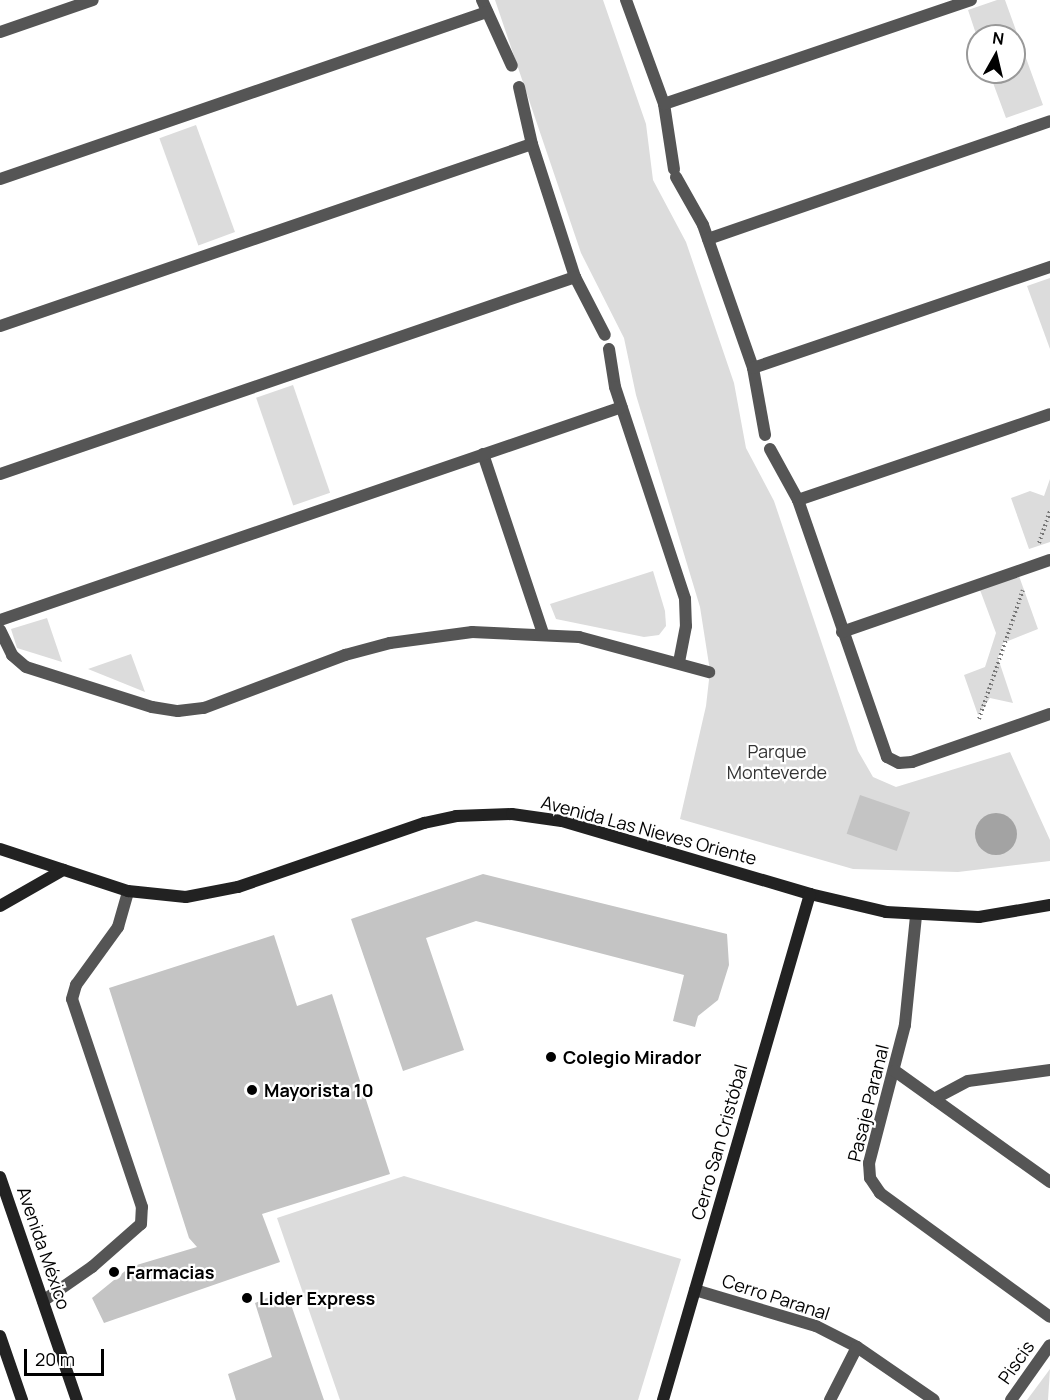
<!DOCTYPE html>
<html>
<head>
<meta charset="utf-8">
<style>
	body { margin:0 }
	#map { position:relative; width:1050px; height:1400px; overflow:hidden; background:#fff; font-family:Manrope,sans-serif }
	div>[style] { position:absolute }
	.green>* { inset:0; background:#dcdcdc; transform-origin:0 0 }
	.water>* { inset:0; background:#a3a3a3 }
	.round { border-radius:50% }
	.building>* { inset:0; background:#c4c4c4; transform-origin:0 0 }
	.path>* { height:4px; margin-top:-2px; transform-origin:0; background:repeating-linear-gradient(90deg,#777 0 1.5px,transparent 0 4.5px) }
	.lane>* { height:12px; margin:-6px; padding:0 6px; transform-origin:6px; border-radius:6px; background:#555 }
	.street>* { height:12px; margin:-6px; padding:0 6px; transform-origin:6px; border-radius:6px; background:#555 }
	.secondary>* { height:12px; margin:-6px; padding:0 6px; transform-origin:6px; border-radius:6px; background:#222 }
	.dots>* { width:16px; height:16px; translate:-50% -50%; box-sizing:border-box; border:3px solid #fff; border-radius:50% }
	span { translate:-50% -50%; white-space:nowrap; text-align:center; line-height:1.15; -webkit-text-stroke:4.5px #fff; paint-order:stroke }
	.park-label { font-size:18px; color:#333 }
	.street-label { font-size:18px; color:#000 }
	.poi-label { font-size:18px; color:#000; font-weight:700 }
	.left { translate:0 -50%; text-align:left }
	.north { position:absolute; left:966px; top:24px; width:60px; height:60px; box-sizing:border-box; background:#fff; border:2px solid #999; border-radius:50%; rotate:8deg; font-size:16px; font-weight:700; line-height:24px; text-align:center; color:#000 }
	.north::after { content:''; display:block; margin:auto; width:21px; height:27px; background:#000; clip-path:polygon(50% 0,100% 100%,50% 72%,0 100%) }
	.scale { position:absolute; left:24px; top:1349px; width:80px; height:27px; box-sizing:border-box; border:3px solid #000; border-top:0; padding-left:8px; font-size:18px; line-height:21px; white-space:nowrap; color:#000; -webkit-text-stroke:4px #fff; paint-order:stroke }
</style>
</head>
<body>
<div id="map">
	<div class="green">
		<i style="clip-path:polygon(495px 0,603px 0,646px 124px,653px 180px,686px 242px,734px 383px,746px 448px,774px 501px,858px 751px,873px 777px,896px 787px,1010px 752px,1050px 840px,1050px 861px,958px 872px,853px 869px,680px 819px,706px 706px,710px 671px,700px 607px,636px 395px,624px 338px,581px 253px)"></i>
		<i style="clip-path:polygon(997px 0,1005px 0,1043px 105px,1006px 118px,989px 72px,1014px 72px,1014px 36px,978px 36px,978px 40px,968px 10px)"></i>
		<i style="left:196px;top:125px;width:114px;height:39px;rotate:70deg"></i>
		<i style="clip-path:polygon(1050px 278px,1050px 349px,1027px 286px)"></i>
		<i style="left:293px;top:385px;width:114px;height:39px;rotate:71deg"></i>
		<i style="clip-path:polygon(1050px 479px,1050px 542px,1029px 549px,1011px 498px,1030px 491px,1044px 496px)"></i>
		<i style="clip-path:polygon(653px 571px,665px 611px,666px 626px,659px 635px,644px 637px,556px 619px,550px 604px)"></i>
		<i style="clip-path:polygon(1019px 576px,1038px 629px,1003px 643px,998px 658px,1013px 703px,990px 698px,978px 715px,964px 675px,985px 667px,996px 633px,980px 590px)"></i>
		<i style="clip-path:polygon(47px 618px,62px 662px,17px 648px,11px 629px)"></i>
		<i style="clip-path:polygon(131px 654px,145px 692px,88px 669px)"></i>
		<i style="clip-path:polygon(404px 1176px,681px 1259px,638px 1400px,340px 1400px,277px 1218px)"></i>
		<i style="clip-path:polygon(1050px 1369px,1048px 1400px,1027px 1400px)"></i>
	</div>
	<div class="water">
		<i class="round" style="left:975px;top:813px;width:42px;height:42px"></i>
	</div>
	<div class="building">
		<i style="left:860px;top:795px;width:53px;height:41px;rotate:19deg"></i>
		<i style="clip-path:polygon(483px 874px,727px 934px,729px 965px,718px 1000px,698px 1016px,695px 1027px,673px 1021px,684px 975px,476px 921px,426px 938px,464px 1050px,403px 1071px,351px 919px)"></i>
		<i style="clip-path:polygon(274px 935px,297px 1006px,332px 994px,390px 1174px,262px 1214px,280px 1262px,104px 1323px,92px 1298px,130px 1267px,197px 1247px,189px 1238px,109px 988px)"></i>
		<i style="clip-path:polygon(286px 1290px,324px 1400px,236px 1400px,228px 1374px,272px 1357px,255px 1303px)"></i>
	</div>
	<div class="path">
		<i style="left:1039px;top:543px;width:34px;rotate:-71deg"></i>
		<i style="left:979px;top:719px;width:136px;rotate:-71.2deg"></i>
	</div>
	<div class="lane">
		<i style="left:43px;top:1301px;width:60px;rotate:-34.8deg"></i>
		<i style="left:92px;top:1267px;width:65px;rotate:-41.3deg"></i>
		<i style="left:141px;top:1224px;width:17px;rotate:-87deg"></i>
		<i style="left:142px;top:1207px;width:219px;rotate:-108.6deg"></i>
		<i style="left:72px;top:999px;width:15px;rotate:-74deg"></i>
		<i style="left:76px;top:985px;width:72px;rotate:-54.1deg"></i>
		<i style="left:118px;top:927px;width:37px;rotate:-74deg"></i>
	</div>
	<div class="street">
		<i style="left:482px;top:0;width:72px;rotate:65.6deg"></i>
		<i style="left:626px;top:0;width:111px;rotate:69.9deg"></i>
		<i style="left:664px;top:104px;width:66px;rotate:81.3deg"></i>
		<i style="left:0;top:32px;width:98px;rotate:-19deg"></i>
		<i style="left:519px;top:87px;width:58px;rotate:77.2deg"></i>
		<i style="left:532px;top:144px;width:140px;rotate:72.1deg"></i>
		<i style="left:575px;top:277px;width:65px;rotate:62.7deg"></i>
		<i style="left:664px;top:104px;width:324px;rotate:-18.7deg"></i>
		<i style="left:676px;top:177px;width:55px;rotate:60.6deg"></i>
		<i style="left:703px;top:225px;width:151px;rotate:70.7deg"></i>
		<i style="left:753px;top:368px;width:68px;rotate:79.8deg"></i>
		<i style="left:0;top:179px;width:515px;rotate:-18.93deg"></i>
		<i style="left:708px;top:239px;width:362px;rotate:-19deg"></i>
		<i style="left:0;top:326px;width:562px;rotate:-18.89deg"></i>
		<i style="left:609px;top:349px;width:38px;rotate:81deg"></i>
		<i style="left:615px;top:387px;width:223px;rotate:71.7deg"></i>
		<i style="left:685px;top:599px;width:27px;rotate:88deg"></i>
		<i style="left:686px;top:626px;width:37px;rotate:101deg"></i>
		<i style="left:753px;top:368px;width:314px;rotate:-18.8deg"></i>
		<i style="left:770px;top:449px;width:58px;rotate:61.2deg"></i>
		<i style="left:798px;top:500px;width:272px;rotate:70.9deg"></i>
		<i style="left:887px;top:757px;width:13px;rotate:27deg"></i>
		<i style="left:899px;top:763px;width:13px;rotate:-4deg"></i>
		<i style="left:912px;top:762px;width:146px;rotate:-19.2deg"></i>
		<i style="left:483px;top:454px;width:189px;rotate:71.5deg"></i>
		<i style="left:0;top:474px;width:608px;rotate:-18.91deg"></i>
		<i style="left:798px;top:500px;width:266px;rotate:-18.8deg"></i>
		<i style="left:0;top:620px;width:657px;rotate:-18.9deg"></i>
		<i style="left:0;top:630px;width:28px;rotate:64deg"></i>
		<i style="left:12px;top:655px;width:18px;rotate:41deg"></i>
		<i style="left:26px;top:667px;width:132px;rotate:17.6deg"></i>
		<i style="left:152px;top:707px;width:26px;rotate:9deg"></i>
		<i style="left:178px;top:711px;width:26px;rotate:-7deg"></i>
		<i style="left:204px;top:708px;width:151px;rotate:-20.6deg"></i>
		<i style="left:345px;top:655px;width:47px;rotate:-14.9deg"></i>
		<i style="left:390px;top:643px;width:83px;rotate:-7.6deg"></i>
		<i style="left:472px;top:632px;width:107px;rotate:2.7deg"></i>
		<i style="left:579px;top:637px;width:135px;rotate:15.1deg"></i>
		<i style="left:842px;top:632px;width:220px;rotate:-19.1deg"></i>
		<i style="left:916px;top:916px;width:110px;rotate:95.8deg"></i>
		<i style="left:905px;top:1025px;width:143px;rotate:104.6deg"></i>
		<i style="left:869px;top:1163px;width:15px;rotate:86deg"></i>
		<i style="left:870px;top:1178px;width:18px;rotate:56deg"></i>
		<i style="left:880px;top:1193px;width:210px;rotate:36.1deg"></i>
		<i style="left:895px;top:1071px;width:191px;rotate:35.6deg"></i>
		<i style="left:934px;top:1099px;width:38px;rotate:-28deg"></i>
		<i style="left:968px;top:1081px;width:83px;rotate:-7.6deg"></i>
		<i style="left:695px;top:1290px;width:126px;rotate:16.6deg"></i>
		<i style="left:816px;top:1326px;width:46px;rotate:27.1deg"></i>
		<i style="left:857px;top:1347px;width:93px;rotate:34.5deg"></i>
		<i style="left:830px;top:1400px;width:59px;rotate:-63deg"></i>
		<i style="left:1011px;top:1400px;width:67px;rotate:-54.7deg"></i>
	</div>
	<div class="secondary">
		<i style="left:0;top:849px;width:135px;rotate:18.2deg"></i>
		<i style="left:128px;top:891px;width:58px;rotate:5.9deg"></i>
		<i style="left:186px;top:897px;width:53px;rotate:-10.9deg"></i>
		<i style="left:238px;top:887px;width:197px;rotate:-19deg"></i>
		<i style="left:424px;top:823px;width:33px;rotate:-12deg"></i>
		<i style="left:456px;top:816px;width:56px;rotate:-2deg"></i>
		<i style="left:512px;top:814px;width:50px;rotate:8deg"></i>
		<i style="left:562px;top:821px;width:259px;rotate:16.4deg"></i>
		<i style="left:810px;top:894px;width:78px;rotate:13.3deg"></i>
		<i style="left:886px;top:912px;width:93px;rotate:3.1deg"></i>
		<i style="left:979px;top:917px;width:72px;rotate:-9.6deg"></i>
		<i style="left:0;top:906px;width:73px;rotate:-29.7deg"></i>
		<i style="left:0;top:1177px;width:236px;rotate:71deg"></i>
		<i style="left:0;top:1336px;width:68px;rotate:71deg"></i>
		<i style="left:663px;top:1400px;width:527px;rotate:-73.8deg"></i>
	</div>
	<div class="dots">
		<i style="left:551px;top:1057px;background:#000"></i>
		<i style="left:252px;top:1090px;background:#000"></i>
		<i style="left:114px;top:1272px;background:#000"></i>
		<i style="left:247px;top:1298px;background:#000"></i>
	</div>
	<div class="park-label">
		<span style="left:777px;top:762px">Parque<br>Monteverde</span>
	</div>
	<div class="street-label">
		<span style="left:649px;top:830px;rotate:15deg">Avenida Las Nieves Oriente</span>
		<span style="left:868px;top:1103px;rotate:-76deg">Pasaje Paranal</span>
		<span style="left:719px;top:1142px;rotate:-74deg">Cerro San Cristóbal</span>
		<span style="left:44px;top:1248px;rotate:71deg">Avenida México</span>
		<span style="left:776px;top:1297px;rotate:18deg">Cerro Paranal</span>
		<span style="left:1016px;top:1362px;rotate:-55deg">Piscis</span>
	</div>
	<div class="poi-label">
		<span class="left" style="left:563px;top:1057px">Colegio Mirador</span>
		<span class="left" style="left:264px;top:1090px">Mayorista 10</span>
		<span class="left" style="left:126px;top:1272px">Farmacias</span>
		<span class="left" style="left:259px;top:1298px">Lider Express</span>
	</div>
	<div class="north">N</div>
	<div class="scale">20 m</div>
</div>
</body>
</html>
